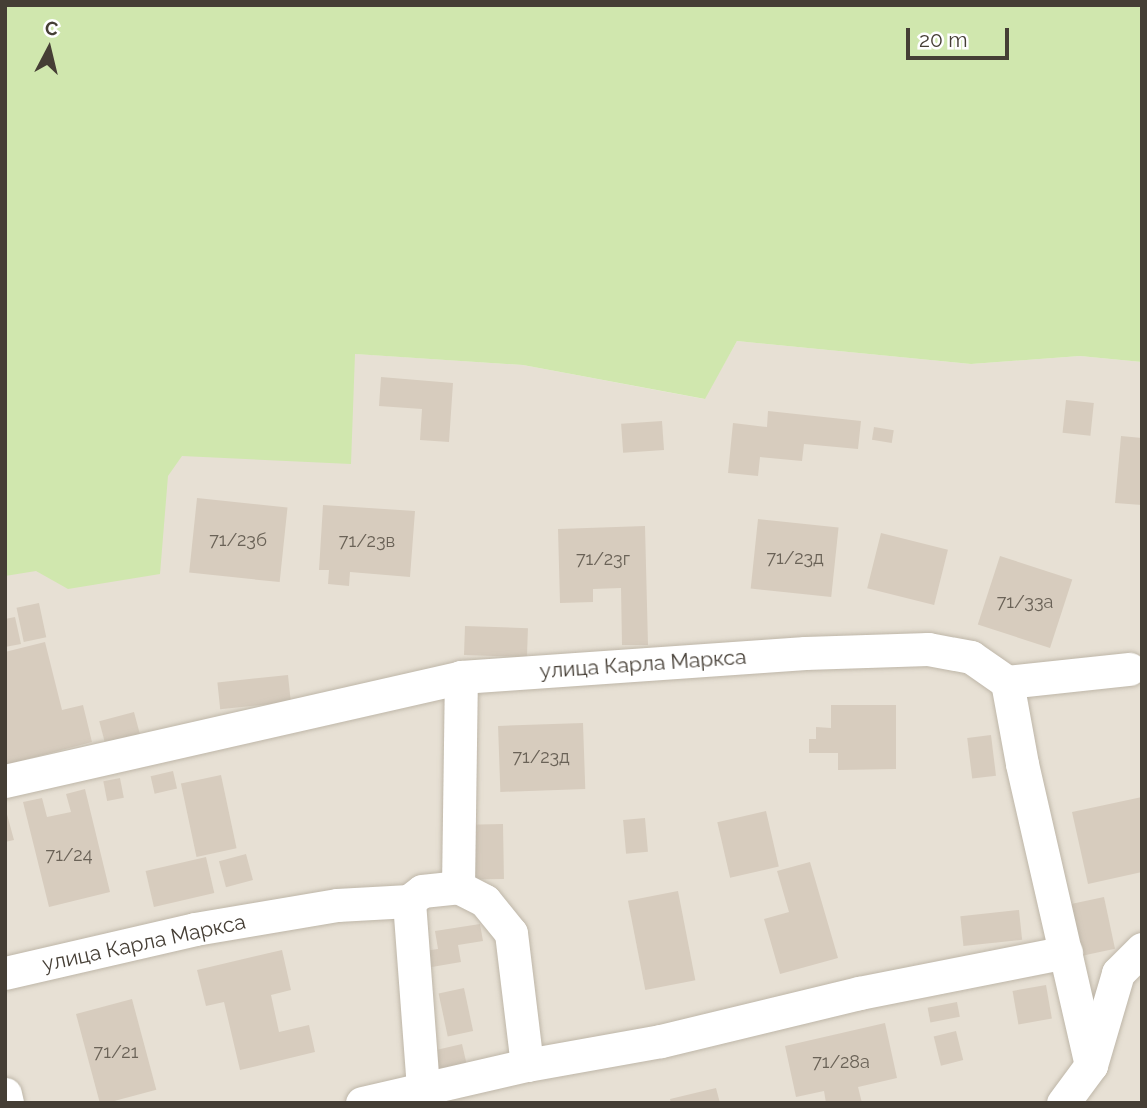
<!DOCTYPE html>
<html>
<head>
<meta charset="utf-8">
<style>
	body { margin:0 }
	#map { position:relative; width:1147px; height:1108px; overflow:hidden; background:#f3eee6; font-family:Raleway,sans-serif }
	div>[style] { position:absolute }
	.residential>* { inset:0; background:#e7e0d4 }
	.green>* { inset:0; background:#d0e7ae }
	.building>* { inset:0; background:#d7ccbe; transform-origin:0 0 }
	.roads { filter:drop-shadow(0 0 2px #beb6a8) drop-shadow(0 0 2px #beb6a8) }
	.minor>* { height:33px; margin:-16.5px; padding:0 16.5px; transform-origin:16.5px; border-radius:16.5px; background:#fff }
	span { translate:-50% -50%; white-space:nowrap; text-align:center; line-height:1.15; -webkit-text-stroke:5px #fff; paint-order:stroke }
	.number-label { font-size:18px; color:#6a6257 }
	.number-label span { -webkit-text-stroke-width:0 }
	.street-label { font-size:21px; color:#453e35 }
	.frame { position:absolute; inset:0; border:7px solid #453e35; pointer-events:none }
	.north { position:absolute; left:14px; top:14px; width:70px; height:70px; -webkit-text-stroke:5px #fff; paint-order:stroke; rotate:7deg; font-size:19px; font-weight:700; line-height:28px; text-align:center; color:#453e35 }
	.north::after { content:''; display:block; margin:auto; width:24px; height:32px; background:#453e35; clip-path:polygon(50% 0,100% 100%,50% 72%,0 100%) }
	.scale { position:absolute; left:906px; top:28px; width:103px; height:32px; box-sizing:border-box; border:4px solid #453e35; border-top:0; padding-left:9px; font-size:21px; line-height:24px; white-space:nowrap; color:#453e35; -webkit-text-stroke:5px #fff; paint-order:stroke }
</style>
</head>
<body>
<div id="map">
	<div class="residential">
		<i style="clip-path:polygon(737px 341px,971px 364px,1080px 356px,1142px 362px,1142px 1103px,5px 1103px,5px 387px,311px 351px,523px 365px,704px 399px)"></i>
	</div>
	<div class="green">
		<i style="clip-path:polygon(5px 5px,1142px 5px,1142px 362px,1080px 356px,971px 364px,737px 341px,705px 399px,523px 365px,355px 354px,351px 464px,182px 456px,168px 476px,160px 574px,68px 589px,36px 571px,5px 576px)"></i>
	</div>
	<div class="building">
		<i style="clip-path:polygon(381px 377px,453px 383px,449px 442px,420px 440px,422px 409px,379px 406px)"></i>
		<i style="left:1066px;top:400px;width:28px;height:33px;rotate:6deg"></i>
		<i style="clip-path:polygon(768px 411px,861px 421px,858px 449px,804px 444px,802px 461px,760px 457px,758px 476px,728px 473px,733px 423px,767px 427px)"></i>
		<i style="left:662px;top:421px;width:29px;height:41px;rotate:86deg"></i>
		<i style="left:874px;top:427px;width:20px;height:13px;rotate:9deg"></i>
		<i style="clip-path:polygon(1121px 436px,1142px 438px,1142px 505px,1115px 503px)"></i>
		<i style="left:197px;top:498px;width:91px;height:75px;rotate:6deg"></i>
		<i style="clip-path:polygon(323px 505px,415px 511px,410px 577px,350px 572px,349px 586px,328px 584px,329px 570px,319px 570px)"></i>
		<i style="left:758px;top:519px;width:81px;height:70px;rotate:6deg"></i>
		<i style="clip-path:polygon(645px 526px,648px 645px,622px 645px,621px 588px,593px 589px,593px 602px,560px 603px,558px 529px)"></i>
		<i style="left:881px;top:533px;width:69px;height:57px;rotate:14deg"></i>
		<i style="left:1000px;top:556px;width:76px;height:72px;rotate:18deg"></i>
		<i style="left:39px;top:603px;width:35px;height:23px;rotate:78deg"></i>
		<i style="clip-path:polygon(15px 617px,21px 644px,5px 647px,5px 619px)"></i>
		<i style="left:465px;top:626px;width:63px;height:29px;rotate:2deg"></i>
		<i style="clip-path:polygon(45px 642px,62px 710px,83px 705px,92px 742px,5px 765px,5px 652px)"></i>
		<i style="left:288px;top:675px;width:27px;height:71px;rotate:84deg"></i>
		<i style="clip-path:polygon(831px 705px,896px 705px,896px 769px,838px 770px,838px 753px,809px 753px,809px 739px,816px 739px,816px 727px,831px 728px)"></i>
		<i style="left:134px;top:712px;width:30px;height:36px;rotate:75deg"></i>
		<i style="left:583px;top:723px;width:66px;height:85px;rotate:88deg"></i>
		<i style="left:991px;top:735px;width:41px;height:24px;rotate:83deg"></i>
		<i style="left:173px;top:771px;width:18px;height:23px;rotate:77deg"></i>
		<i style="left:221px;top:775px;width:75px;height:41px;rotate:78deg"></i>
		<i style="left:120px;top:778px;width:20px;height:17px;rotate:79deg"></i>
		<i style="clip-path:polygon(85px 789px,110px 892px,49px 907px,23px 802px,42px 798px,47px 817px,71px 812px,66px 794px)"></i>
		<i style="clip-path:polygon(1142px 797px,1142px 872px,1088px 884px,1072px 812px)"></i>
		<i style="clip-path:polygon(5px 807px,14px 840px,5px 842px)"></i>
		<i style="left:766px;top:811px;width:57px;height:50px;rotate:77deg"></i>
		<i style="left:645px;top:818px;width:34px;height:22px;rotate:85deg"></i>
		<i style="left:503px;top:824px;width:55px;height:36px;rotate:89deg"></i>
		<i style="left:246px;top:854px;width:27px;height:28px;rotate:75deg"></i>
		<i style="left:206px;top:857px;width:37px;height:62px;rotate:77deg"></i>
		<i style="clip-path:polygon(810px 862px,838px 958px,780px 974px,764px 919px,789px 912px,777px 871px)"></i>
		<i style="left:678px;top:891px;width:91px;height:51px;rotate:79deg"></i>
		<i style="left:1104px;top:897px;width:53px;height:36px;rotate:78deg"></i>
		<i style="left:1019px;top:910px;width:30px;height:59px;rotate:84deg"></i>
		<i style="clip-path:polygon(480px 924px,483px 941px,458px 945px,461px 962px,426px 968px,424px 951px,438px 949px,435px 931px)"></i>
		<i style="clip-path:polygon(282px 950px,291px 990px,271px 995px,279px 1032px,309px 1025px,315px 1052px,240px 1070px,224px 1002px,206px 1006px,197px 970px)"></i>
		<i style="left:1046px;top:985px;width:34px;height:34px;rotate:80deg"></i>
		<i style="left:464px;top:988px;width:44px;height:26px;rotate:78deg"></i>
		<i style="left:132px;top:999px;width:94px;height:58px;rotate:75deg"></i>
		<i style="left:957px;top:1002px;width:15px;height:30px;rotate:79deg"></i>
		<i style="clip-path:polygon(885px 1023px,897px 1078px,858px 1087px,862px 1103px,826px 1103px,824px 1091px,796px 1097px,785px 1046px)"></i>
		<i style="left:956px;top:1031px;width:30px;height:23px;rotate:76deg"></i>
		<i style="left:462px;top:1044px;width:26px;height:32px;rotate:77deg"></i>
		<i style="clip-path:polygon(716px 1088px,720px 1103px,671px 1103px,670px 1099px)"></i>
	</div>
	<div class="roads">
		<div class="minor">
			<i style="left:1007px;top:682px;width:123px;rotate:-6.1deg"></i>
			<i style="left:5px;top:781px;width:468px;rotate:-12.8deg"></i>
			<i style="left:461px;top:677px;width:345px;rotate:-4deg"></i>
			<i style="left:805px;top:653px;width:123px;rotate:-1.9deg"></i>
			<i style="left:928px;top:649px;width:44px;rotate:10.5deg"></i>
			<i style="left:971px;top:657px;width:44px;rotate:34.8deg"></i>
			<i style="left:1007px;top:682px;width:83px;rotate:79.6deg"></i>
			<i style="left:1022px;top:764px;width:309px;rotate:77.1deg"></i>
			<i style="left:458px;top:887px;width:30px;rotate:27deg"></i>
			<i style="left:485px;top:901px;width:41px;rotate:50.9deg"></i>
			<i style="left:511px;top:933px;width:133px;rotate:83.1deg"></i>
			<i style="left:5px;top:973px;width:195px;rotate:-13deg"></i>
			<i style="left:195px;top:929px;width:144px;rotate:-9.6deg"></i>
			<i style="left:337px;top:905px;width:72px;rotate:-3.2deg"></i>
			<i style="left:423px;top:1088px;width:188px;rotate:-94.3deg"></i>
			<i style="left:409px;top:901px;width:16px;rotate:-38deg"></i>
			<i style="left:422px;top:891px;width:36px;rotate:-6deg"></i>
			<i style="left:458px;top:887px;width:210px;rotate:-89.2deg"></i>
			<i style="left:5px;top:1094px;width:9px;rotate:77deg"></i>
			<i style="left:362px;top:1103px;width:169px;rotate:-13deg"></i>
			<i style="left:527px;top:1065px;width:136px;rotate:-10.2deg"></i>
			<i style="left:661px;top:1041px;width:204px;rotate:-13.6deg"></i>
			<i style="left:859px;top:993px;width:211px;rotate:-11.2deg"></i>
			<i style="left:1063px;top:1103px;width:47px;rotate:-53.6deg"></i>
			<i style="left:1091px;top:1065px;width:96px;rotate:-73.6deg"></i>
			<i style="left:1118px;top:973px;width:34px;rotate:-45deg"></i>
		</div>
	</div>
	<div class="number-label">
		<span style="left:238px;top:540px">71/23б</span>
		<span style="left:367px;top:541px">71/23в</span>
		<span style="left:795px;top:558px">71/23д</span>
		<span style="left:603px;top:559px">71/23г</span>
		<span style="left:1025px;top:602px">71/33а</span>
		<span style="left:541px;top:757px">71/23д</span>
		<span style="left:69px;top:855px">71/24</span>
		<span style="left:116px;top:1052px">71/21</span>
		<span style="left:841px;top:1062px">71/28а</span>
	</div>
	<div class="street-label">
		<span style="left:643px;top:664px;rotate:-4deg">улица Карла Маркса</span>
		<span style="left:144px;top:943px;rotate:-12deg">улица Карла Маркса</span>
	</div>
	<div class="frame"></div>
	<div class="north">С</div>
	<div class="scale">20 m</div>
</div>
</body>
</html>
